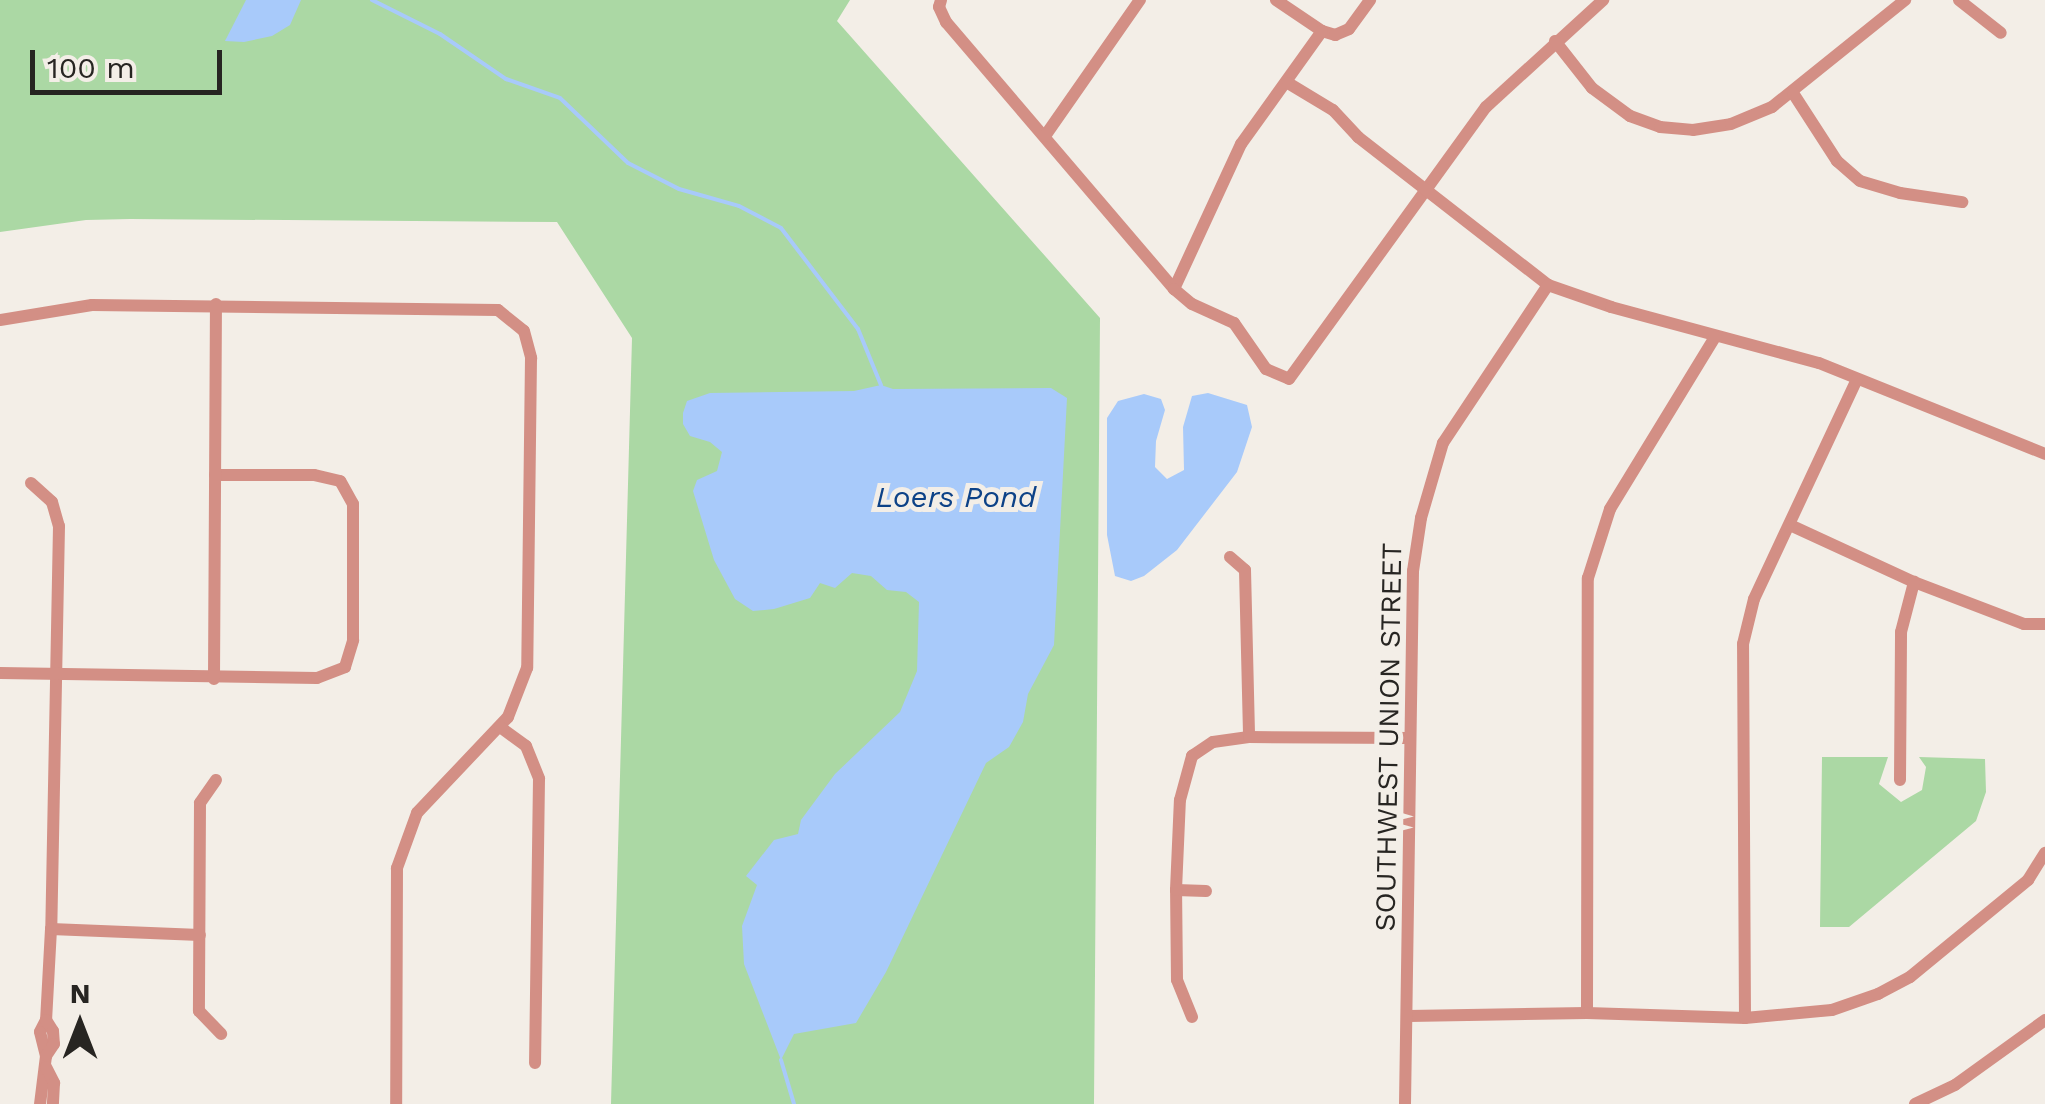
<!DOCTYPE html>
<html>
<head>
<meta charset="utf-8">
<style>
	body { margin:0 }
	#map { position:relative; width:2045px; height:1104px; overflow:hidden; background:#f3eee7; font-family:"Work Sans",sans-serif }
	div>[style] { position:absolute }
	.green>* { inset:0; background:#abd8a4 }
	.water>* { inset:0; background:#a8cafa }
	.stream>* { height:4px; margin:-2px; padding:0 2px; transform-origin:2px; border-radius:2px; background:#a8cafa }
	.minor>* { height:12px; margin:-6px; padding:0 6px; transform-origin:6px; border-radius:6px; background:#d38f85 }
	span { translate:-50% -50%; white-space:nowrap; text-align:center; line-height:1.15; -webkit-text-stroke:10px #f3eee7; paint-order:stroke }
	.street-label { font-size:28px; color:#272522 }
	.water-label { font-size:30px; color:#0d4287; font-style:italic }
	.north { position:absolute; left:30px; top:974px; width:100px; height:100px; -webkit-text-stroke:8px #f3eee7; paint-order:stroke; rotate:0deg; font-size:28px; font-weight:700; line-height:40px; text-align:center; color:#272522 }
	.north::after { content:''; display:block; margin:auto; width:35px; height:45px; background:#272522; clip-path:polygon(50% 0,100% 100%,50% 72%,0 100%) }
	.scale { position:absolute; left:30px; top:50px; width:192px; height:45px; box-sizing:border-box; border:5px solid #272522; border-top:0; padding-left:12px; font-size:30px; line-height:35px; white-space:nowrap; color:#272522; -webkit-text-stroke:8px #f3eee7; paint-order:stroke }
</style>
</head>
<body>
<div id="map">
	<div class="green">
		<i style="clip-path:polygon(0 0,850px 0,837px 21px,1100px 318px,1094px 1104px,611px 1104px,632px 338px,557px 222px,130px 219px,86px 220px,0 232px)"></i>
		<i style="clip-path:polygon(1822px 757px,1888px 757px,1879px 784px,1901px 802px,1922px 790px,1926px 767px,1919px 757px,1985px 759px,1986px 792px,1976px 821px,1849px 927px,1820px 927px)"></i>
	</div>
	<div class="water">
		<i style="clip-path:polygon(246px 0,301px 0,290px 25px,272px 36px,244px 42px,225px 41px)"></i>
		<i style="clip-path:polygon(881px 385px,893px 389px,1051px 388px,1067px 398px,1054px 645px,1028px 694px,1023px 722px,1009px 747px,986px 763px,886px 972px,856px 1023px,794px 1034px,781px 1060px,744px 964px,742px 926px,757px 885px,746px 876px,774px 840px,798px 834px,801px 820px,835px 774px,900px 712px,917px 671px,919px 602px,906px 592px,887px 590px,871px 576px,852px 573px,835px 588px,820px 583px,810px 598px,774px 609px,753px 611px,735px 599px,714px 560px,693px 491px,697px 480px,717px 471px,722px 452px,710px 442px,690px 436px,683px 424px,683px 413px,687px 401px,710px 393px,854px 391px)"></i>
		<i style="clip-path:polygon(1208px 393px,1247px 405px,1252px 427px,1237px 472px,1177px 550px,1144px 576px,1131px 581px,1115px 576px,1107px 535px,1107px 418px,1118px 401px,1144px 394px,1161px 399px,1165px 410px,1156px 441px,1155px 467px,1167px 479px,1184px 470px,1183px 427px,1192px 396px)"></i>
	</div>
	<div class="stream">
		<i style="left:372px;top:0;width:76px;rotate:26.6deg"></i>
		<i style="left:440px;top:34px;width:80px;rotate:34.3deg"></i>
		<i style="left:506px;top:79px;width:57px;rotate:19.4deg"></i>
		<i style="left:560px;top:98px;width:94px;rotate:43.7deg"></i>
		<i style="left:628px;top:163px;width:57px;rotate:27deg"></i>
		<i style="left:679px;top:189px;width:62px;rotate:15.8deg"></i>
		<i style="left:739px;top:206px;width:47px;rotate:27.6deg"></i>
		<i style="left:781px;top:228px;width:127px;rotate:52.7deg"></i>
		<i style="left:858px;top:329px;width:61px;rotate:67.7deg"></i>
		<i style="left:781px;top:1060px;width:46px;rotate:73.5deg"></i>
	</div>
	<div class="minor">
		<i style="left:941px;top:0;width:7px;rotate:106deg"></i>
		<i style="left:939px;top:7px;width:17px;rotate:65deg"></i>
		<i style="left:946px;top:22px;width:351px;rotate:49.5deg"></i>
		<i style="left:1276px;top:0;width:55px;rotate:34deg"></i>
		<i style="left:1322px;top:31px;width:14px;rotate:17deg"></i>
		<i style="left:1335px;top:35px;width:15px;rotate:-23deg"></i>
		<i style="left:1349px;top:29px;width:36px;rotate:-54deg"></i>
		<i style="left:1959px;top:0;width:53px;rotate:38.2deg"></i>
		<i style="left:1322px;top:31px;width:139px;rotate:125.6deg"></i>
		<i style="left:1241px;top:144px;width:160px;rotate:114.8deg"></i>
		<i style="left:1174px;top:289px;width:23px;rotate:40deg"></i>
		<i style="left:1192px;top:304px;width:46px;rotate:24.3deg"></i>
		<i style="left:1234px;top:323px;width:56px;rotate:55.2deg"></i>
		<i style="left:1266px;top:369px;width:25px;rotate:23deg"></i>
		<i style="left:1289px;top:379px;width:336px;rotate:-54.1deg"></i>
		<i style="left:1486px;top:107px;width:159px;rotate:-42.4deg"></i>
		<i style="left:1555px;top:41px;width:60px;rotate:51.8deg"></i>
		<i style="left:1592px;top:88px;width:47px;rotate:36.4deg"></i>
		<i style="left:1630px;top:116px;width:32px;rotate:20deg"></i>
		<i style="left:1660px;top:127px;width:33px;rotate:5deg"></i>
		<i style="left:1693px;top:130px;width:38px;rotate:-9deg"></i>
		<i style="left:1731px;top:124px;width:44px;rotate:-22.5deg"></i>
		<i style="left:1772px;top:107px;width:171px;rotate:-38.8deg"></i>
		<i style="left:1288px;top:83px;width:52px;rotate:31deg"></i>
		<i style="left:1333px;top:110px;width:37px;rotate:47deg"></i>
		<i style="left:1358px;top:137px;width:241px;rotate:37.9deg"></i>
		<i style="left:1548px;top:285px;width:67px;rotate:19.2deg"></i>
		<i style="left:1611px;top:307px;width:215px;rotate:15.1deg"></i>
		<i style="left:1819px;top:363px;width:244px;rotate:21.9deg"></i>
		<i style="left:1793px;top:93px;width:81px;rotate:57.1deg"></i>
		<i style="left:1837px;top:161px;width:30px;rotate:41deg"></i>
		<i style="left:1860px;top:181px;width:42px;rotate:16.7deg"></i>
		<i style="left:1900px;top:193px;width:63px;rotate:8.3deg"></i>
		<i style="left:1045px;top:136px;width:166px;rotate:-55.1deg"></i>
		<i style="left:0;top:320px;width:93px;rotate:-9.3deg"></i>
		<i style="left:92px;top:305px;width:406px;rotate:0.7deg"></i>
		<i style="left:498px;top:310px;width:33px;rotate:39deg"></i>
		<i style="left:524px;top:331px;width:28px;rotate:75deg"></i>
		<i style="left:531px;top:358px;width:310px;rotate:90.7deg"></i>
		<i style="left:527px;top:668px;width:53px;rotate:111.2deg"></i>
		<i style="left:508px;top:717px;width:132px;rotate:133.5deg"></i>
		<i style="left:417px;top:813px;width:59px;rotate:110deg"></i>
		<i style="left:397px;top:868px;width:236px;rotate:90.2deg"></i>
		<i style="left:31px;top:483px;width:28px;rotate:42deg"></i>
		<i style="left:52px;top:502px;width:25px;rotate:74deg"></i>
		<i style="left:59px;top:526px;width:403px;rotate:91.1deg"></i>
		<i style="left:51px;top:929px;width:91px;rotate:93.1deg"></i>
		<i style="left:46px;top:1020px;width:13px;rotate:117deg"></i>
		<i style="left:40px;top:1032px;width:25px;rotate:76deg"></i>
		<i style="left:46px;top:1056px;width:48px;rotate:97.1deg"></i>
		<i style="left:1790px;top:525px;width:136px;rotate:24.7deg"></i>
		<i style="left:1914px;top:582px;width:118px;rotate:20.9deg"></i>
		<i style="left:2024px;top:624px;width:21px"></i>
		<i style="left:1230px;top:557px;width:20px;rotate:41deg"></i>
		<i style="left:1245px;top:570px;width:167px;rotate:88.6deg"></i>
		<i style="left:0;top:673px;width:317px;rotate:0.9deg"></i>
		<i style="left:317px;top:678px;width:30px;rotate:-21deg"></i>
		<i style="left:345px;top:667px;width:28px;rotate:-73deg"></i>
		<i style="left:353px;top:640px;width:136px;rotate:-90deg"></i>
		<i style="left:353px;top:504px;width:26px;rotate:-119deg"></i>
		<i style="left:340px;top:481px;width:27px;rotate:-167deg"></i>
		<i style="left:314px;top:475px;width:99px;rotate:180deg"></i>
		<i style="left:214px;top:679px;width:375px;rotate:-89.7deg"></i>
		<i style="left:500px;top:727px;width:32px;rotate:36deg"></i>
		<i style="left:526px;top:746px;width:35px;rotate:68deg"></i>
		<i style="left:539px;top:779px;width:284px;rotate:90.8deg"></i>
		<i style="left:216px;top:780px;width:28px;rotate:125deg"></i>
		<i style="left:200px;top:803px;width:208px;rotate:90.3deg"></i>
		<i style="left:199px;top:1011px;width:32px;rotate:46deg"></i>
		<i style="left:1900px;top:780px;width:148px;rotate:-89.6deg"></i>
		<i style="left:1901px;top:632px;width:52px;rotate:-75.4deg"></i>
		<i style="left:1176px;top:890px;width:30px;rotate:2deg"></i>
		<i style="left:51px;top:929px;width:149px;rotate:2.3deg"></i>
		<i style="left:1587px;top:1013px;width:435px;rotate:-89.9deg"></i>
		<i style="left:1588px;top:578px;width:72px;rotate:-72.3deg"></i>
		<i style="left:1610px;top:509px;width:202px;rotate:-58.6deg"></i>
		<i style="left:1409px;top:1016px;width:178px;rotate:-1deg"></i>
		<i style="left:1587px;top:1013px;width:158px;rotate:1.8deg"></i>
		<i style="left:1745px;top:1018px;width:87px;rotate:-5.3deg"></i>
		<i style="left:1832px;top:1010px;width:49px;rotate:-19.2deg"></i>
		<i style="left:1878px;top:994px;width:36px;rotate:-28deg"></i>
		<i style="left:1910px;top:977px;width:153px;rotate:-39.4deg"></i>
		<i style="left:2028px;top:880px;width:32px;rotate:-58deg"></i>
		<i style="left:1192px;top:1017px;width:40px;rotate:-112deg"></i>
		<i style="left:1177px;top:980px;width:90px;rotate:-90.6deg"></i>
		<i style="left:1176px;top:890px;width:90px;rotate:-87.5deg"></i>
		<i style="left:1180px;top:800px;width:46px;rotate:-74.7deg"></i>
		<i style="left:1192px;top:756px;width:25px;rotate:-34deg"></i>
		<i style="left:1213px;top:742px;width:36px;rotate:-8deg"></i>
		<i style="left:1249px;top:737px;width:160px;rotate:0.4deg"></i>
		<i style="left:1745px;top:1018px;width:374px;rotate:-90.3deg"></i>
		<i style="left:1743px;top:644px;width:46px;rotate:-76.3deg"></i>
		<i style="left:1754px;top:599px;width:243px;rotate:-64.9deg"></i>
		<i style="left:46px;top:1020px;width:13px;rotate:58deg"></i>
		<i style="left:53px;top:1031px;width:13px;rotate:86deg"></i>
		<i style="left:54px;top:1044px;width:14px;rotate:124deg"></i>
		<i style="left:46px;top:1067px;width:18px;rotate:63deg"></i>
		<i style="left:54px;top:1083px;width:21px;rotate:93deg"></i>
		<i style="left:1405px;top:1104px;width:533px;rotate:-89.14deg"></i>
		<i style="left:1413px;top:571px;width:54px;rotate:-81.4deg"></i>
		<i style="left:1421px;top:518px;width:78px;rotate:-73.7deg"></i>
		<i style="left:1443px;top:443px;width:190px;rotate:-56.4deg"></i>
		<i style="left:1915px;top:1104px;width:44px;rotate:-25.4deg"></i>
		<i style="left:1955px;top:1085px;width:111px;rotate:-35.8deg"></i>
	</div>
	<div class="street-label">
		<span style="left:1389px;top:737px;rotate:-89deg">SOUTHWEST UNION STREET</span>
	</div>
	<div class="water-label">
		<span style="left:956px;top:497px">Loers Pond</span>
	</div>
	<div class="north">N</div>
	<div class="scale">100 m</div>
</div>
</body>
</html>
